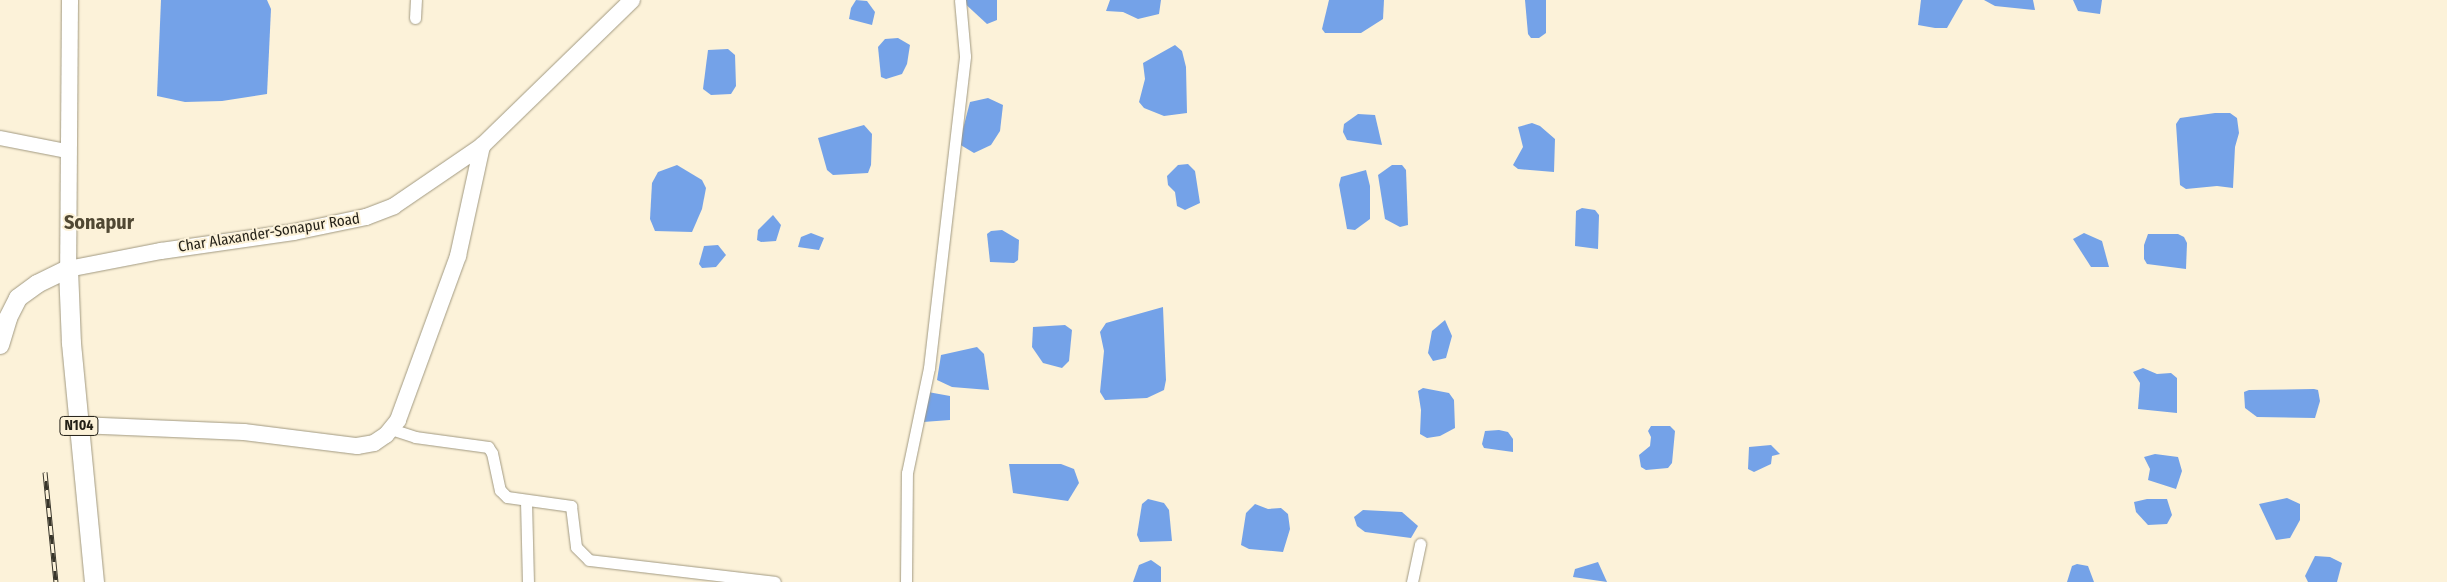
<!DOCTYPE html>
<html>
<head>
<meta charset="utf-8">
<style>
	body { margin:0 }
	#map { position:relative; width:2447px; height:582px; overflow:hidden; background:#fcf2d9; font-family:"Fira Sans Condensed",sans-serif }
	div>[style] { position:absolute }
	.water>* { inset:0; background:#74a2e8 }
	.roads { filter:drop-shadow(0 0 1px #a19981) drop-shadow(0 0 1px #a19981) }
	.minor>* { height:11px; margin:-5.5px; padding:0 5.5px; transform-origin:5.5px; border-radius:5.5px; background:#fff }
	.tertiary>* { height:14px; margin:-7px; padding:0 7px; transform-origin:7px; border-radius:7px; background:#fff }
	.secondary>* { height:16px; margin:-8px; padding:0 8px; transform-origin:8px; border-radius:8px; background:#fff }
	.primary>* { height:18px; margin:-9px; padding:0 9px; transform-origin:9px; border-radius:9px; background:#fff }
	.trunk>* { height:19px; margin:-9.5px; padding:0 9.5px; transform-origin:9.5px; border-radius:9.5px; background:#fff }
	.rail>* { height:5px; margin-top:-2.5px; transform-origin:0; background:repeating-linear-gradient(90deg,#fcf2d9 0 9px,#38352a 0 18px); box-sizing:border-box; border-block:1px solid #38352a }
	span { translate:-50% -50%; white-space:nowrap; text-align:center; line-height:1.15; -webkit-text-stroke:4px #fcf2d9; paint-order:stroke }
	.shield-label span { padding:1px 4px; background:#fcf2d9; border:1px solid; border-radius:4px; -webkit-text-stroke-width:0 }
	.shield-label { font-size:14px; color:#221f16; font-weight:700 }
	.street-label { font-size:15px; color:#221f16 }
	.district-label { font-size:20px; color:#504833; font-weight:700 }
</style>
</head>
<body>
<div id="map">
	<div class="water">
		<i style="clip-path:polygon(161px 0,267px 0,271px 9px,267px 94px,222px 101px,185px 102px,157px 96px)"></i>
		<i style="clip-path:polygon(856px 0,867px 1px,875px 12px,872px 25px,849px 19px,851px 8px)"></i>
		<i style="clip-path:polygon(961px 0,997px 0,997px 20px,987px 24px)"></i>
		<i style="clip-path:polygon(1110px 0,1161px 0,1159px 14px,1138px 19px,1123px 12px,1106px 11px)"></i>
		<i style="clip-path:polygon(1329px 0,1384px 0,1383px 19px,1361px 33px,1325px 33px,1322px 29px)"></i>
		<i style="clip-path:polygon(1525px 0,1546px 0,1546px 33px,1539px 38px,1531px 38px,1528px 34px)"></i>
		<i style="clip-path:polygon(1921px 0,1963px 0,1947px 28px,1935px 28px,1918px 25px)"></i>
		<i style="clip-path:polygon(1984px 0,2033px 0,2035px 10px,1995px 6px)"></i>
		<i style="clip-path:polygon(2073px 0,2102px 0,2100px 14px,2078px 11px)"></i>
		<i style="clip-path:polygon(898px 38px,910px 45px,907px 64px,902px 74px,886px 79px,881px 77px,878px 47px,885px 39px)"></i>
		<i style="clip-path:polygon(1175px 45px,1182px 51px,1186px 67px,1187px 113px,1164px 116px,1144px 108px,1139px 102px,1145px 79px,1143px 63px)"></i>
		<i style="clip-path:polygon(728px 49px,735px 55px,736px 86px,731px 94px,711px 95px,703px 89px,708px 50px)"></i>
		<i style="clip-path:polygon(988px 98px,1003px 105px,1000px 131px,991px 145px,974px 153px,959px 144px,970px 102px)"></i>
		<i style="clip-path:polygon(2215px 113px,2230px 113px,2237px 118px,2239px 133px,2235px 147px,2233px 188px,2217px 186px,2186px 189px,2180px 185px,2176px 124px,2180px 118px)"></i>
		<i style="clip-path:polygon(1358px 114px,1375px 115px,1382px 145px,1347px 140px,1343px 132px,1344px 124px)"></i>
		<i style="clip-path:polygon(1532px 123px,1540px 126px,1555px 139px,1554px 172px,1518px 169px,1513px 165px,1523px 147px,1518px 127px)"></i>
		<i style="clip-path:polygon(864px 125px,872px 134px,871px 165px,868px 173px,833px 175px,827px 170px,818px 138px)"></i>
		<i style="clip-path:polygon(1188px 164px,1195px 171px,1200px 203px,1185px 210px,1177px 206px,1175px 192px,1168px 185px,1167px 176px,1178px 165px)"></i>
		<i style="clip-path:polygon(677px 165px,702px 180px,706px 188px,702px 209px,692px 232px,655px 231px,650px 219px,652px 183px,658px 172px)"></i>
		<i style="clip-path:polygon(1392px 165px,1402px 165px,1406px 170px,1408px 225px,1400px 227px,1385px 219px,1378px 175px)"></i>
		<i style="clip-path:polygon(1366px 170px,1370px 186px,1370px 219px,1355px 230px,1347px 229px,1339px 185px,1341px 177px)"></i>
		<i style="clip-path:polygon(1582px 208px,1595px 210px,1599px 215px,1598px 249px,1575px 246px,1576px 211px)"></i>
		<i style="clip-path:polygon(773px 215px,781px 225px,776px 241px,761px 242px,757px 240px,758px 230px)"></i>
		<i style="clip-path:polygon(1002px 230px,1019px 240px,1018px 260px,1014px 263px,990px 262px,987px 234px,991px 231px)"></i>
		<i style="clip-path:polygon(811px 233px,824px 238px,819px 250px,798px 247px,801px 237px)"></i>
		<i style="clip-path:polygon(2084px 233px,2102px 241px,2109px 267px,2091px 267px,2073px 239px)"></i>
		<i style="clip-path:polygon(2148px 234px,2178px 234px,2184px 237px,2187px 243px,2186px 269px,2147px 264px,2144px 259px,2144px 245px)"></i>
		<i style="clip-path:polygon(718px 245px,726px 255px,716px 267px,702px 268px,699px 264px,704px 246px)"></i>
		<i style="clip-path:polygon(1163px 307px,1166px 380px,1164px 390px,1147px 398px,1105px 400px,1100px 392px,1104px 351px,1100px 332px,1106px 323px)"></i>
		<i style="clip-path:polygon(1445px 320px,1452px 336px,1446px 358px,1433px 361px,1428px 353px,1432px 331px)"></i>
		<i style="clip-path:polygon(1065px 325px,1072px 330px,1069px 361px,1062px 368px,1043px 363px,1032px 347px,1033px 327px)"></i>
		<i style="clip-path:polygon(977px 347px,984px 354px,989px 390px,952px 387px,937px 380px,941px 355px)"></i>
		<i style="clip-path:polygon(2143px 368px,2157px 374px,2171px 373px,2177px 378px,2177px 413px,2138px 409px,2140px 383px,2133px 372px)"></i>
		<i style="clip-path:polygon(1423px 388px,1449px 393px,1454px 400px,1455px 428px,1440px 436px,1427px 438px,1420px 434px,1421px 410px,1418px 391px)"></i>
		<i style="clip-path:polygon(2314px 389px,2318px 390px,2320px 401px,2315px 418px,2257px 417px,2245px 408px,2244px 392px,2249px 390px)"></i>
		<i style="clip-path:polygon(928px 392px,950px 396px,950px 420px,923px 422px)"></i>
		<i style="clip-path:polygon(1651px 426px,1670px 426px,1675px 431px,1672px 463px,1668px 468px,1646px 470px,1641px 467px,1639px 455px,1650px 446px,1651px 437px,1648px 431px)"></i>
		<i style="clip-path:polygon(1499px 430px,1508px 432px,1513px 439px,1513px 452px,1484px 448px,1482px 444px,1485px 431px)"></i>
		<i style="clip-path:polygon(1771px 445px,1780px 454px,1772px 456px,1771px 464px,1754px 472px,1748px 469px,1749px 447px)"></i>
		<i style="clip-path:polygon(2155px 454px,2178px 457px,2182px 471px,2176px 489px,2148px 480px,2150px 469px,2144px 457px)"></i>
		<i style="clip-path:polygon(1009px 464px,1061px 464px,1074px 469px,1079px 483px,1068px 501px,1013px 493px)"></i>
		<i style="clip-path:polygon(2287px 498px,2300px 504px,2300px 520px,2290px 538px,2276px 540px,2259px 504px)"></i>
		<i style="clip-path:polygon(1148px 499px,1164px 503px,1169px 510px,1172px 541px,1140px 542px,1137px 535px,1142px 504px)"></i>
		<i style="clip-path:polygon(2147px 499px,2167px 499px,2172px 515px,2167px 524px,2148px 525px,2136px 512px,2134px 502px)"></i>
		<i style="clip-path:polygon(1255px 504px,1268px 509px,1281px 508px,1288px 514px,1290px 529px,1283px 552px,1249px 549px,1241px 545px,1246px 513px)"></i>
		<i style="clip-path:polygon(1363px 510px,1402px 512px,1418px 526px,1411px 538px,1365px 532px,1357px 526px,1354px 517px)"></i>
		<i style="clip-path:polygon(2315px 556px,2330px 557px,2342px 563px,2337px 582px,2308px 582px,2305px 576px)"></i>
		<i style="clip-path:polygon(1151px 560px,1161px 567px,1161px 582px,1133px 582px,1139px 565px)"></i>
		<i style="clip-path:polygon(1598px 562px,1607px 582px,1573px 577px,1575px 569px)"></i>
		<i style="clip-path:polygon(2077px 564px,2088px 566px,2094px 582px,2067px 582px,2072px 566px)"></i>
	</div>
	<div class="roads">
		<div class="minor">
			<i style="left:415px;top:18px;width:18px;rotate:-87deg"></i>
			<i style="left:391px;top:429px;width:25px;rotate:18deg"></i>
			<i style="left:415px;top:437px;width:74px;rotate:7.8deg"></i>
			<i style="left:488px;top:447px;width:7px;rotate:56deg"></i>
			<i style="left:492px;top:453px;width:38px;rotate:78deg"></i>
			<i style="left:500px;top:490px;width:10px;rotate:45deg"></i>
			<i style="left:507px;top:497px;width:65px;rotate:8deg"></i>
			<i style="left:571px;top:506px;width:41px;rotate:83deg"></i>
			<i style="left:576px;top:547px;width:18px;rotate:45deg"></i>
			<i style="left:589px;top:560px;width:187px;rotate:6.7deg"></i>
			<i style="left:526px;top:501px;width:81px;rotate:88.6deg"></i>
			<i style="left:906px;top:582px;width:109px;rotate:-89.5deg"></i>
			<i style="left:907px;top:473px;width:107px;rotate:-78.2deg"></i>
			<i style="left:929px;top:368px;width:314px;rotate:-83.4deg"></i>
			<i style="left:965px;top:56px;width:56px;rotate:-95.1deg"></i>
			<i style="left:1412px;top:582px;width:39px;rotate:-78deg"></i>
		</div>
		<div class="tertiary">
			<i style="left:0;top:138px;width:67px;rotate:11.1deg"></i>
		</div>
		<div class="secondary">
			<i style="left:70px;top:0;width:269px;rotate:90.4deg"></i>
			<i style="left:68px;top:269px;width:95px;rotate:-11deg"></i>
			<i style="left:161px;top:251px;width:134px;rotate:-8.1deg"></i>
			<i style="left:294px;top:232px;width:74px;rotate:-11.8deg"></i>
			<i style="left:366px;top:217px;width:30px;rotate:-21deg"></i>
			<i style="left:394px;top:206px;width:107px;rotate:-34.3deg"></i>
			<i style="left:482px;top:146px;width:209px;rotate:-44.2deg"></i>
			<i style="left:79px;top:425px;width:165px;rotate:2.4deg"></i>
			<i style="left:244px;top:432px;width:114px;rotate:7.1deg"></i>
			<i style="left:357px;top:446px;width:17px;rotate:-10deg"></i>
			<i style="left:374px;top:443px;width:14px;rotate:-34deg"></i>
			<i style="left:386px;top:435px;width:19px;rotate:-51deg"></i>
			<i style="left:398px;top:420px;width:175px;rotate:-69.9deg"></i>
			<i style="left:458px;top:256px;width:113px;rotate:-77.7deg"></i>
		</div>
		<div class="primary">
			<i style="left:0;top:345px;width:28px;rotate:-73deg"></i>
			<i style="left:8px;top:318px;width:22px;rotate:-63deg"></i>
			<i style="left:18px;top:298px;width:24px;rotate:-36deg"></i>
			<i style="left:37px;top:284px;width:34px;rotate:-26deg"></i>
		</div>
		<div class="trunk">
			<i style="left:68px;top:269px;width:74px;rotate:87.7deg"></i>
			<i style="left:71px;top:343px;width:240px;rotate:84.5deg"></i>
		</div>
	</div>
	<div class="rail">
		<i style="left:45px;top:472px;width:111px;rotate:84.3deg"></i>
	</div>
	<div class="shield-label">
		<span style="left:79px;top:426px">N104</span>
	</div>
	<div class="street-label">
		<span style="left:269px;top:233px;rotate:-9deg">Char Alaxander-Sonapur Road</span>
	</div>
	<div class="district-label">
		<span style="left:99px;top:222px">Sonapur</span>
	</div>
</div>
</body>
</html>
